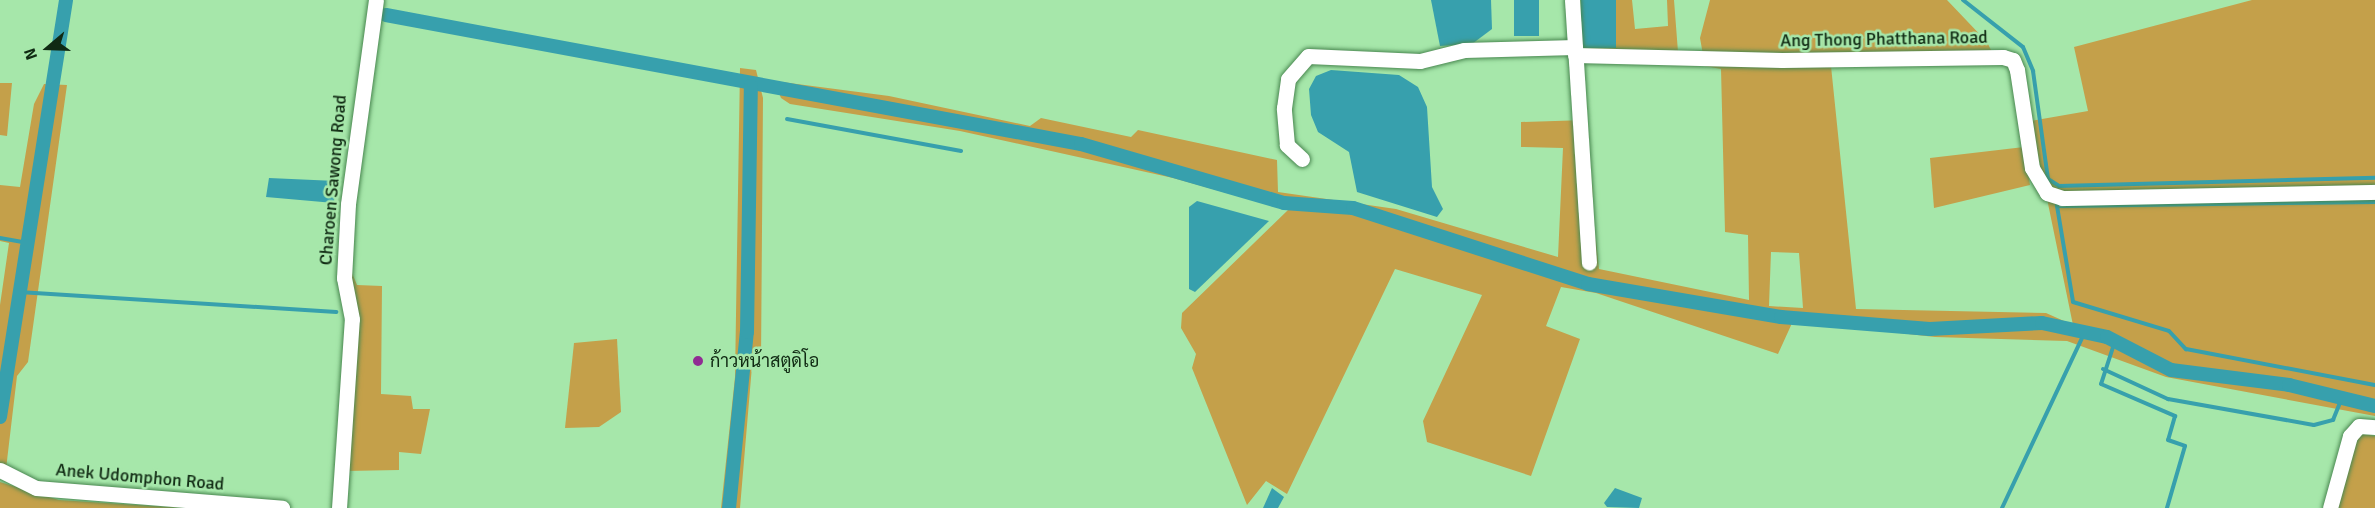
<!DOCTYPE html>
<html>
<head>
<meta charset="utf-8">
<style>
	body { margin:0 }
	#map { position:relative; width:2375px; height:508px; overflow:hidden; background:#a6e7aa; font-family:Signika,Sarabun,sans-serif }
	div>[style] { position:absolute }
	.green>* { inset:0; background:#c4a04a }
	.water>* { inset:0; background:#37a0ad; transform-origin:0 0 }
	.stream>* { height:4px; margin:-2px; padding:0 2px; transform-origin:2px; border-radius:2px; background:#37a0ad }
	.canal>* { height:14px; margin:-7px; padding:0 7px; transform-origin:7px; border-radius:7px; background:#37a0ad }
	.roads { filter:drop-shadow(0 0 2px #498750) drop-shadow(0 0 2px #498750) }
	.street>* { height:15px; margin:-7.5px; padding:0 7.5px; transform-origin:7.5px; border-radius:7.5px; background:#fff }
	.dots>* { width:16px; height:16px; translate:-50% -50%; box-sizing:border-box; border:3px solid #a6e7aa; border-radius:50% }
	span { translate:-50% -50%; white-space:nowrap; text-align:center; line-height:1.15; -webkit-text-stroke:5px #a6e7aa; paint-order:stroke }
	.street-label { font-size:18px; color:#102a13 }
	.poi-label { font-size:18px; color:#102a13 }
	.left { translate:0 -50%; text-align:left }
	.north { position:absolute; left:18px; top:18px; width:60px; height:60px; -webkit-text-stroke:4px #a6e7aa; paint-order:stroke; rotate:251deg; font-size:16px; font-weight:700; line-height:24px; text-align:center; color:#102a13 }
	.north::after { content:''; display:block; margin:auto; width:21px; height:27px; background:#102a13; clip-path:polygon(50% 0,100% 100%,50% 72%,0 100%) }
</style>
</head>
<body>
<div id="map">
	<div class="green">
		<i style="clip-path:polygon(1584px 0,1632px 0,1635px 29px,1668px 26px,1667px 0,1674px 0,1678px 52px,1583px 52px)"></i>
		<i style="clip-path:polygon(evenodd,1710px 0,1947px 0,1987px 42px,1997px 62px,1831px 66px,1856px 309px,2046px 313px,2073px 325px,2031px 121px,2088px 111px,2074px 47px,2252px 0,2375px 0,2375px 416px,2166px 377px,2067px 341px,1935px 337px,1793px 321px,1778px 354px,1596px 293px,1561px 287px,1546px 326px,1580px 339px,1531px 476px,1427px 442px,1423px 421px,1482px 295px,1395px 269px,1287px 494px,1266px 481px,1247px 505px,1192px 368px,1196px 354px,1181px 328px,1182px 313px,1288px 210px,1173px 178px,960px 131px,790px 104px,781px 98px,774px 81px,889px 96px,1030px 126px,1041px 118px,1131px 137px,1138px 130px,1277px 160px,1278px 192px,1396px 209px,1558px 257px,1563px 148px,1521px 147px,1521px 122px,1586px 120px,1593px 194px,1587px 237px,1596px 240px,1599px 269px,1749px 300px,1748px 235px,1725px 232px,1721px 69px,1705px 66px,1700px 38px,1710px 0,1771px 252px,1799px 253px,1803px 308px,1769px 306px,1771px 252px)"></i>
		<i style="clip-path:polygon(740px 68px,756px 70px,763px 98px,761px 361px,752px 366px,740px 508px,721px 508px,735px 377px)"></i>
		<i style="clip-path:polygon(0 83px,12px 83px,7px 136px,0 135px)"></i>
		<i style="clip-path:polygon(44px 84px,67px 85px,28px 362px,17px 376px,6px 469px,0 465px,0 305px,9px 243px,0 241px,0 185px,20px 187px,34px 104px)"></i>
		<i style="clip-path:polygon(2024px 147px,2030px 185px,1934px 208px,1930px 158px)"></i>
		<i style="clip-path:polygon(350px 268px,357px 285px,382px 286px,381px 394px,411px 396px,413px 409px,430px 409px,421px 454px,399px 452px,399px 470px,346px 471px)"></i>
		<i style="clip-path:polygon(617px 339px,621px 412px,599px 427px,565px 428px,574px 343px)"></i>
		<i style="clip-path:polygon(2358px 433px,2375px 436px,2375px 508px,2337px 508px)"></i>
		<i style="clip-path:polygon(0 482px,59px 500px,185px 508px,0 508px)"></i>
	</div>
	<div class="water">
		<i style="clip-path:polygon(1431px 0,1491px 0,1492px 29px,1472px 44px,1440px 46px)"></i>
		<i style="left:1514px;top:0;width:25px;height:36px"></i>
		<i style="left:1581px;top:0;width:35px;height:48px"></i>
		<i style="clip-path:polygon(1331px 70px,1399px 75px,1418px 87px,1427px 107px,1432px 187px,1443px 209px,1437px 217px,1357px 192px,1349px 152px,1318px 132px,1311px 115px,1309px 89px,1316px 76px)"></i>
		<i style="clip-path:polygon(269px 178px,336px 181px,334px 203px,266px 197px)"></i>
		<i style="clip-path:polygon(1197px 201px,1269px 221px,1195px 292px,1189px 289px,1189px 207px)"></i>
		<i style="clip-path:polygon(1272px 488px,1284px 497px,1278px 508px,1263px 508px)"></i>
		<i style="clip-path:polygon(1615px 488px,1642px 498px,1639px 508px,1607px 507px,1604px 503px)"></i>
	</div>
	<div class="stream">
		<i style="left:1963px;top:0;width:76px;rotate:38.1deg"></i>
		<i style="left:2023px;top:47px;width:26px;rotate:67deg"></i>
		<i style="left:2033px;top:71px;width:109px;rotate:82.1deg"></i>
		<i style="left:2048px;top:179px;width:13px;rotate:32deg"></i>
		<i style="left:2059px;top:186px;width:316px;rotate:-1.5deg"></i>
		<i style="left:787px;top:119px;width:177px;rotate:10.4deg"></i>
		<i style="left:2375px;top:202px;width:318px;rotate:179.3deg"></i>
		<i style="left:2057px;top:206px;width:97px;rotate:80.5deg"></i>
		<i style="left:2073px;top:302px;width:100px;rotate:16.8deg"></i>
		<i style="left:2169px;top:331px;width:25px;rotate:47deg"></i>
		<i style="left:2186px;top:349px;width:192px;rotate:10.8deg"></i>
		<i style="left:0;top:238px;width:27px;rotate:10deg"></i>
		<i style="left:19px;top:292px;width:318px;rotate:3.6deg"></i>
		<i style="left:2115px;top:341px;width:45px;rotate:108deg"></i>
		<i style="left:2101px;top:384px;width:81px;rotate:23.4deg"></i>
		<i style="left:2175px;top:416px;width:25px;rotate:106deg"></i>
		<i style="left:2168px;top:440px;width:18px;rotate:19deg"></i>
		<i style="left:2185px;top:446px;width:65px;rotate:106.2deg"></i>
		<i style="left:2103px;top:369px;width:72px;rotate:24.8deg"></i>
		<i style="left:2168px;top:399px;width:148px;rotate:10.1deg"></i>
		<i style="left:2314px;top:425px;width:20px;rotate:-15deg"></i>
		<i style="left:2333px;top:420px;width:24px;rotate:-68deg"></i>
		<i style="left:2002px;top:508px;width:195px;rotate:-64.8deg"></i>
	</div>
	<div class="canal">
		<i style="left:386px;top:15px;width:707px;rotate:10.52deg"></i>
		<i style="left:1081px;top:144px;width:211px;rotate:16.2deg"></i>
		<i style="left:1284px;top:203px;width:69px;rotate:4.1deg"></i>
		<i style="left:1353px;top:208px;width:247px;rotate:17.9deg"></i>
		<i style="left:1588px;top:284px;width:196px;rotate:9.7deg"></i>
		<i style="left:1781px;top:317px;width:149px;rotate:4.6deg"></i>
		<i style="left:1930px;top:329px;width:112px;rotate:-3.1deg"></i>
		<i style="left:2042px;top:323px;width:66px;rotate:12.2deg"></i>
		<i style="left:2107px;top:337px;width:72px;rotate:27.3deg"></i>
		<i style="left:2171px;top:370px;width:119px;rotate:7.2deg"></i>
		<i style="left:2289px;top:385px;width:89px;rotate:13.7deg"></i>
		<i style="left:0;top:417px;width:422px;rotate:-81deg"></i>
		<i style="left:729px;top:508px;width:177px;rotate:-84.2deg"></i>
		<i style="left:747px;top:332px;width:246px;rotate:-89.1deg"></i>
	</div>
	<div class="roads">
		<div class="street">
			<i style="left:1572px;top:0;width:263px;rotate:86.3deg"></i>
			<i style="left:1575px;top:55px;width:207px;rotate:1.4deg"></i>
			<i style="left:1782px;top:60px;width:221px;rotate:-0.8deg"></i>
			<i style="left:2003px;top:57px;width:10px;rotate:17deg"></i>
			<i style="left:2013px;top:60px;width:11px;rotate:68deg"></i>
			<i style="left:2017px;top:70px;width:99px;rotate:81.3deg"></i>
			<i style="left:2032px;top:168px;width:29px;rotate:59deg"></i>
			<i style="left:2047px;top:193px;width:16px;rotate:18deg"></i>
			<i style="left:2062px;top:198px;width:313px;rotate:-1.1deg"></i>
			<i style="left:1302px;top:159px;width:21px;rotate:-137deg"></i>
			<i style="left:1287px;top:145px;width:37px;rotate:-95deg"></i>
			<i style="left:1284px;top:108px;width:29px;rotate:-82deg"></i>
			<i style="left:1288px;top:79px;width:30px;rotate:-49deg"></i>
			<i style="left:1308px;top:56px;width:112px;rotate:2.6deg"></i>
			<i style="left:1420px;top:61px;width:45px;rotate:-14deg"></i>
			<i style="left:1464px;top:50px;width:111px;rotate:-1.5deg"></i>
			<i style="left:0;top:470px;width:40px;rotate:26.6deg"></i>
			<i style="left:36px;top:488px;width:247px;rotate:4.6deg"></i>
			<i style="left:339px;top:508px;width:189px;rotate:-86.1deg"></i>
			<i style="left:352px;top:319px;width:42px;rotate:-101deg"></i>
			<i style="left:344px;top:278px;width:74px;rotate:-86.9deg"></i>
			<i style="left:348px;top:204px;width:206px;rotate:-82.2deg"></i>
			<i style="left:2330px;top:508px;width:75px;rotate:-74.5deg"></i>
			<i style="left:2350px;top:436px;width:13px;rotate:-48deg"></i>
			<i style="left:2359px;top:426px;width:16px;rotate:4deg"></i>
		</div>
	</div>
	<div class="dots">
		<i style="left:698px;top:361px;background:#902c93"></i>
	</div>
	<div class="street-label">
		<span style="left:1884px;top:39px;rotate:-1deg">Ang Thong Phatthana Road</span>
		<span style="left:333px;top:180px;rotate:-85deg">Charoen Sawong Road</span>
		<span style="left:140px;top:477px;rotate:5deg">Anek Udomphon Road</span>
	</div>
	<div class="poi-label">
		<span class="left" style="left:710px;top:361px">ก้าวหน้าสตูดิโอ</span>
	</div>
	<div class="north">N</div>
</div>
</body>
</html>
